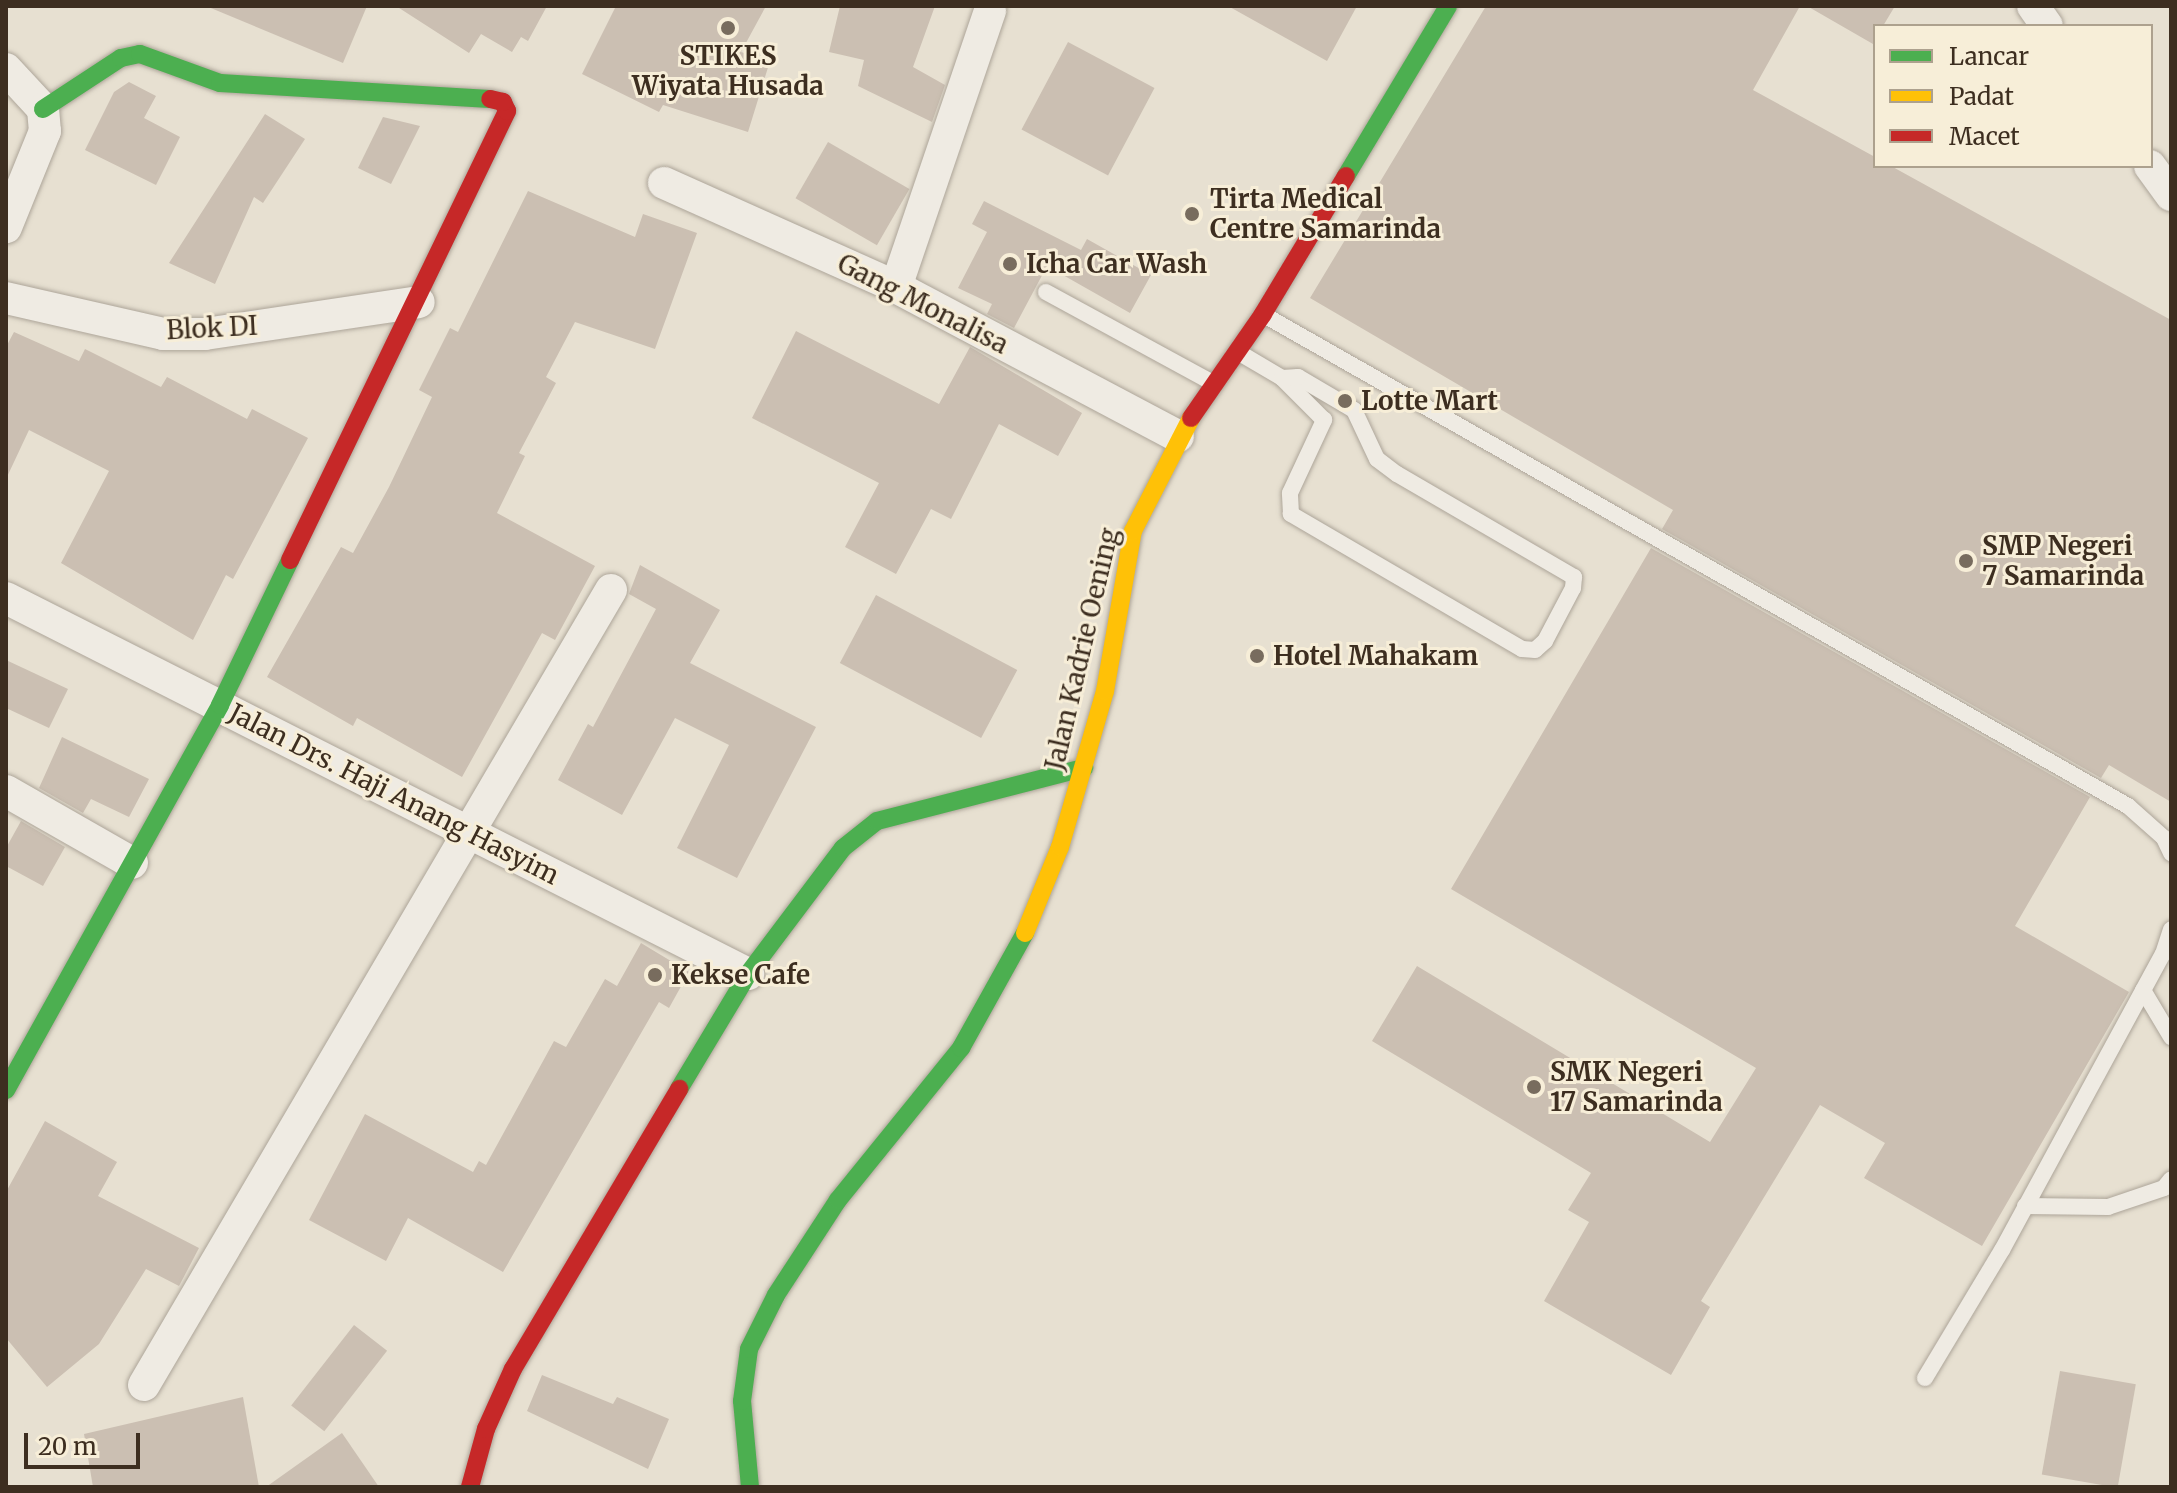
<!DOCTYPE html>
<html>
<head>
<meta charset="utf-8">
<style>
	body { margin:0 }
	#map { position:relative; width:2177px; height:1493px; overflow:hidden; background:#e7e0d1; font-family:Merriweather,serif }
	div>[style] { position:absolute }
	.building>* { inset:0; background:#cbbfb2; transform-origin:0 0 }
	.roads { filter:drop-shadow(0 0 2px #ada599) drop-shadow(0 0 2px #ada599) }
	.lane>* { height:16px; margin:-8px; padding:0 8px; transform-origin:8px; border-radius:8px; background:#efebe3 }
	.street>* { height:32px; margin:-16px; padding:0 16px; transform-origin:16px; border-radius:16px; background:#efebe3 }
	.fast>* { height:18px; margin:-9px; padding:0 9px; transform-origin:9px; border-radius:9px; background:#4caf50 }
	.slow>* { height:18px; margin:-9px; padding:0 9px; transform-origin:9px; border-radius:9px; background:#ffc107 }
	.jam>* { height:18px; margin:-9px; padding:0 9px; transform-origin:9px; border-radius:9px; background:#c62828 }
	.dots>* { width:22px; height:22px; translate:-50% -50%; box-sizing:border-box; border:4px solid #f7eed8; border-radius:50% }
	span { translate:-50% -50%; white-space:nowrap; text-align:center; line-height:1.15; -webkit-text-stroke:6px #f7eed8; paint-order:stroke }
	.poi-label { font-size:26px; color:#3d2e20; font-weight:700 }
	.left { translate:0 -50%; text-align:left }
	.street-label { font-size:26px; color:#3d2e20 }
	.frame { position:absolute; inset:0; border:8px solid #3d2e20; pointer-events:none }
	.legend { position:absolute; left:1873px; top:24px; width:280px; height:144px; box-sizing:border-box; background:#f7eed8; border:2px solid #ada18e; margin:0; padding:10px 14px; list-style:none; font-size:24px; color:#3d2e20 }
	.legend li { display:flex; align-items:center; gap:16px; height:40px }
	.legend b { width:40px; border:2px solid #ada18e }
	.scale { position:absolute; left:24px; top:1433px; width:116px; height:36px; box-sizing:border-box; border:4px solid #3d2e20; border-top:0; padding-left:10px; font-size:24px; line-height:28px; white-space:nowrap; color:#3d2e20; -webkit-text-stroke:6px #f7eed8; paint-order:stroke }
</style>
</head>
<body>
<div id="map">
	<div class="building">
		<i style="clip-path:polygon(206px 6px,367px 6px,343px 63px)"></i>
		<i style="clip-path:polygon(396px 6px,547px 6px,528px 41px,521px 37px,512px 52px,481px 34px,469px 53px)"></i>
		<i style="clip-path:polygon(616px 6px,766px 6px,741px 52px,770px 61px,748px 132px,663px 105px,659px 112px,582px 74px)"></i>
		<i style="clip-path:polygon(840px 6px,935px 6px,913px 67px,945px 85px,932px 122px,858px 86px,864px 60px,829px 52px)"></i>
		<i style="clip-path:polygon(1228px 6px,1357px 6px,1327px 61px)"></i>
		<i style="clip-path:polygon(1486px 6px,1800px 6px,1753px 90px,1875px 157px,1875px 166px,1891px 166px,2171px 320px,2171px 802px,2109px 765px,2101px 778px,1662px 529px,1673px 510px,1310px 298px)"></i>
		<i style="clip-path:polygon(1807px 6px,1895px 6px,1883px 26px,1875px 26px,1873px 44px)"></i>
		<i style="left:1068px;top:42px;width:98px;height:99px;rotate:28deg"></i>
		<i style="clip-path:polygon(129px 82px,156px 96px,144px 118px,180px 137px,156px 185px,85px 150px,114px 92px)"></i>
		<i style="clip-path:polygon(265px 114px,305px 139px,263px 203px,254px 197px,215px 284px,169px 263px)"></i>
		<i style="clip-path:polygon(383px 117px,420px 126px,391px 184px,358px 168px)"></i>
		<i style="left:828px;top:142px;width:94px;height:65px;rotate:30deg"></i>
		<i style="clip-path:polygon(528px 191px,635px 237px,643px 214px,697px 233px,655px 349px,575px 322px,546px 377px,556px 383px,519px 453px,525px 456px,497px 513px,595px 566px,555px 640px,542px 633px,462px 777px,357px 718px,353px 726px,267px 677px,341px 547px,353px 553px,389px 487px,432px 397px,419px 390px,450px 328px,458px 332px)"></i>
		<i style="clip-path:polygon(984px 201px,1081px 250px,1087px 239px,1151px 275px,1130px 313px,1047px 266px,1014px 328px,987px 314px,992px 304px,958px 288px,987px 232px,972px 224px)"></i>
		<i style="clip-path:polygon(796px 331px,939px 404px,970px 347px,1082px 413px,1058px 456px,999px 424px,951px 519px,931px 509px,896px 574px,845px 547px,879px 483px,752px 418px)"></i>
		<i style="clip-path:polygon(14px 332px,79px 361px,85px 349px,161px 387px,167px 377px,247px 419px,252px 409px,308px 438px,233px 579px,226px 575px,193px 640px,61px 563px,109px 471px,29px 430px,6px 479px,6px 347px)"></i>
		<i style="clip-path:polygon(1651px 548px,2090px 797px,2015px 926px,2129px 992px,1982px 1246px,1864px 1178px,1885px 1143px,1820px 1105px,1701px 1301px,1710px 1307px,1671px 1375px,1544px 1301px,1589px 1222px,1568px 1210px,1591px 1173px,1372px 1041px,1417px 966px,1710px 1142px,1756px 1068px,1451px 889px)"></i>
		<i style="clip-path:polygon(640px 565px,720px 610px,690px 663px,816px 727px,737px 878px,677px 848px,729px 745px,675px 718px,622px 815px,558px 780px,588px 724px,593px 727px,656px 609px,629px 594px)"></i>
		<i style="left:876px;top:595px;width:160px;height:77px;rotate:28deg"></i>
		<i style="clip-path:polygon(6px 660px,68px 689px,49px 728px,6px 708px)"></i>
		<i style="clip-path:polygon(62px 737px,149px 779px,129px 817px,91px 799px,83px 813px,39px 788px)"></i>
		<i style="clip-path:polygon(21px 821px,65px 847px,43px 886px,6px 866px,6px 848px)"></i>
		<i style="clip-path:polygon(641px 943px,689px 972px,669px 1008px,659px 1002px,503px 1272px,408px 1218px,386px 1261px,309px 1220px,365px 1114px,473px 1172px,479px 1161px,486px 1165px,554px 1041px,566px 1047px,605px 979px,617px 986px)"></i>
		<i style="clip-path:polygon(45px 1121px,117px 1162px,98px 1196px,199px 1248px,179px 1286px,146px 1269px,99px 1344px,47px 1387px,6px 1338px,6px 1192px)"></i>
		<i style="left:354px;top:1325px;width:42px;height:102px;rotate:38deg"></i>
		<i style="left:2060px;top:1371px;width:77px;height:105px;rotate:10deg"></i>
		<i style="clip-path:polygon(542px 1375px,613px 1404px,617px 1397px,669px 1419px,648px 1469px,527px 1411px)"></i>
		<i style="clip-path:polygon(243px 1397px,259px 1487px,93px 1487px,84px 1434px)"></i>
		<i style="clip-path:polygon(342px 1433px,379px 1487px,266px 1487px)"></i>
	</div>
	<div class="roads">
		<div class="lane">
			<i style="left:1046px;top:292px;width:190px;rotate:28.6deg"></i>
			<i style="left:1264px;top:315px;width:994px;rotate:29.61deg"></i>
			<i style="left:2128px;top:806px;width:48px;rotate:41.6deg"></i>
			<i style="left:2164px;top:838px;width:17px;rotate:65deg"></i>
			<i style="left:1238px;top:352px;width:51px;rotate:30.6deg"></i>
			<i style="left:1298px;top:377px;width:65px;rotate:30.5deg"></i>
			<i style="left:1354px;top:410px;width:54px;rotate:64.9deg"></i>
			<i style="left:1377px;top:459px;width:25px;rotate:37deg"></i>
			<i style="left:1397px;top:474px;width:205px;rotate:30.2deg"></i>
			<i style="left:1574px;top:577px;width:11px;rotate:95deg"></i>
			<i style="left:1573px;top:588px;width:60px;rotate:117.8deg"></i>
			<i style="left:1545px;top:641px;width:13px;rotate:138deg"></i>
			<i style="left:1535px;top:650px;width:13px;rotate:-176deg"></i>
			<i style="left:1522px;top:649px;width:268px;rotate:-149.7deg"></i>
			<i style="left:1291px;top:514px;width:21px;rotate:-93deg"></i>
			<i style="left:1290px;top:493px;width:81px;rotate:-65deg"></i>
			<i style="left:1324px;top:420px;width:59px;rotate:-135deg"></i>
			<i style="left:1282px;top:378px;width:16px;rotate:-4deg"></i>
			<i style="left:2143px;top:990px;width:55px;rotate:59.2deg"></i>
			<i style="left:2025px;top:1206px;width:83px;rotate:0.7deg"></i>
			<i style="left:2108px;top:1207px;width:59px;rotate:-18.7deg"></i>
			<i style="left:2164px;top:1188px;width:11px;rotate:-52deg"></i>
			<i style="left:1925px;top:1378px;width:149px;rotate:-59deg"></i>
			<i style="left:2002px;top:1250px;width:337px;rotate:-61.5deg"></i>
			<i style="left:2163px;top:954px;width:26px;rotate:-72deg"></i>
		</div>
		<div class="street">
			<i style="left:2033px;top:6px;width:24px;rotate:55deg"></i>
			<i style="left:6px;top:69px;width:54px;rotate:47.2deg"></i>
			<i style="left:43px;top:109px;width:22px;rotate:85deg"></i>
			<i style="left:45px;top:131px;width:104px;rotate:112.1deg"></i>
			<i style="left:2150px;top:166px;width:36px;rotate:54deg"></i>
			<i style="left:664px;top:183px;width:254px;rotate:24.1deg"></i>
			<i style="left:896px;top:287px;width:319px;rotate:27.9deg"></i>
			<i style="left:896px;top:287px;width:292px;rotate:-71.2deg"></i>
			<i style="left:6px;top:298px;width:161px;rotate:12.9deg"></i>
			<i style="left:163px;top:334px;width:42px"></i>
			<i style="left:205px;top:334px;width:216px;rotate:-8.5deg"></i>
			<i style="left:6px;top:598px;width:832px;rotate:26.87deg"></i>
			<i style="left:6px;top:791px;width:145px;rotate:29.7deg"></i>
			<i style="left:144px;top:1385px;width:922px;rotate:-59.57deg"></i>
		</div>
		<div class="fast">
			<i style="left:43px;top:109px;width:93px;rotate:-33.2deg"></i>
			<i style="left:121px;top:58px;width:19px;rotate:-12deg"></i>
			<i style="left:140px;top:54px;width:85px;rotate:19.9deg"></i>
			<i style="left:220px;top:83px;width:270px;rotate:3.4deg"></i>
			<i style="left:1346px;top:176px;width:198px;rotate:-59deg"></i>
			<i style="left:679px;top:1089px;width:134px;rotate:-59deg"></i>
			<i style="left:748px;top:974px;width:158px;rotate:-53deg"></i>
			<i style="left:843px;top:848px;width:43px;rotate:-38.5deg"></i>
			<i style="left:877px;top:821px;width:214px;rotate:-14.4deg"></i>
			<i style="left:6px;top:1090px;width:440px;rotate:-60.9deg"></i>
			<i style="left:220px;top:705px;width:161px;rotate:-64.2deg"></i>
			<i style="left:750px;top:1487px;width:86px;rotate:-95.3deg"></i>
			<i style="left:742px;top:1401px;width:52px;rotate:-82.3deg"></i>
			<i style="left:749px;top:1349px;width:60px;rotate:-63.4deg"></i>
			<i style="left:776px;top:1295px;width:113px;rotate:-56.9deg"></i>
			<i style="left:838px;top:1200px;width:196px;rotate:-51deg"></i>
			<i style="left:961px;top:1048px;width:132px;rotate:-60.9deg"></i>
		</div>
		<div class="slow">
			<i style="left:1025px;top:933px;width:93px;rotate:-67.9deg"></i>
			<i style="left:1060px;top:847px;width:162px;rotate:-73.9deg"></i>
			<i style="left:1105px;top:691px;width:162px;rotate:-80.1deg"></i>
			<i style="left:1133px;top:531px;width:127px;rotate:-62.8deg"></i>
		</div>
		<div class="jam">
			<i style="left:1191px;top:418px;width:126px;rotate:-55.3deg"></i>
			<i style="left:1263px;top:314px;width:161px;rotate:-59deg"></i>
			<i style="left:290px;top:560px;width:499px;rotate:-64.2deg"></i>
			<i style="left:507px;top:111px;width:10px;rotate:-114deg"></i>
			<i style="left:503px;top:102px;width:13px;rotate:-167deg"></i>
			<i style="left:470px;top:1487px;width:60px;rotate:-74.6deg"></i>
			<i style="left:486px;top:1429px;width:66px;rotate:-65.8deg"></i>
			<i style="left:513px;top:1369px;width:326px;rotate:-59.3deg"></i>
		</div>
	</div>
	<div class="dots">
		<i style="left:728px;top:28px;background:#786c5e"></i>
		<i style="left:1192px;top:214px;background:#786c5e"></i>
		<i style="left:1010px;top:264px;background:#786c5e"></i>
		<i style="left:1345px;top:401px;background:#786c5e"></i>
		<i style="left:1966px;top:561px;background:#786c5e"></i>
		<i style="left:1257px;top:656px;background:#786c5e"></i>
		<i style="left:655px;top:975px;background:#786c5e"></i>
		<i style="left:1534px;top:1087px;background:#786c5e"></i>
	</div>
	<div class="poi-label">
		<span style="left:728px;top:71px">STIKES<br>Wiyata Husada</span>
		<span class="left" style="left:1210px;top:214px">Tirta Medical<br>Centre Samarinda</span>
		<span class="left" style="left:1026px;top:264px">Icha Car Wash</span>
		<span class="left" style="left:1361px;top:401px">Lotte Mart</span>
		<span class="left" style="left:1982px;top:561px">SMP Negeri<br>7 Samarinda</span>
		<span class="left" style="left:1273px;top:656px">Hotel Mahakam</span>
		<span class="left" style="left:671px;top:975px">Kekse Cafe</span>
		<span class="left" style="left:1550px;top:1087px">SMK Negeri<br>17 Samarinda</span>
	</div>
	<div class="street-label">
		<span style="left:923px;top:304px;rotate:27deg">Gang Monalisa</span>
		<span style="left:212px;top:328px;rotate:-3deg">Blok DI</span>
		<span style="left:1082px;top:649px;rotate:-77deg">Jalan Kadrie Oening</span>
		<span style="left:394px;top:794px;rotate:27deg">Jalan Drs. Haji Anang Hasyim</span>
	</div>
	<div class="frame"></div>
	<ul class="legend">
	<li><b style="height:10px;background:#4caf50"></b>Lancar</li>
	<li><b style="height:10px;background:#ffc107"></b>Padat</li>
	<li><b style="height:10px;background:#c62828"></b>Macet</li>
	</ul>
	<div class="scale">20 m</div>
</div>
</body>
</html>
